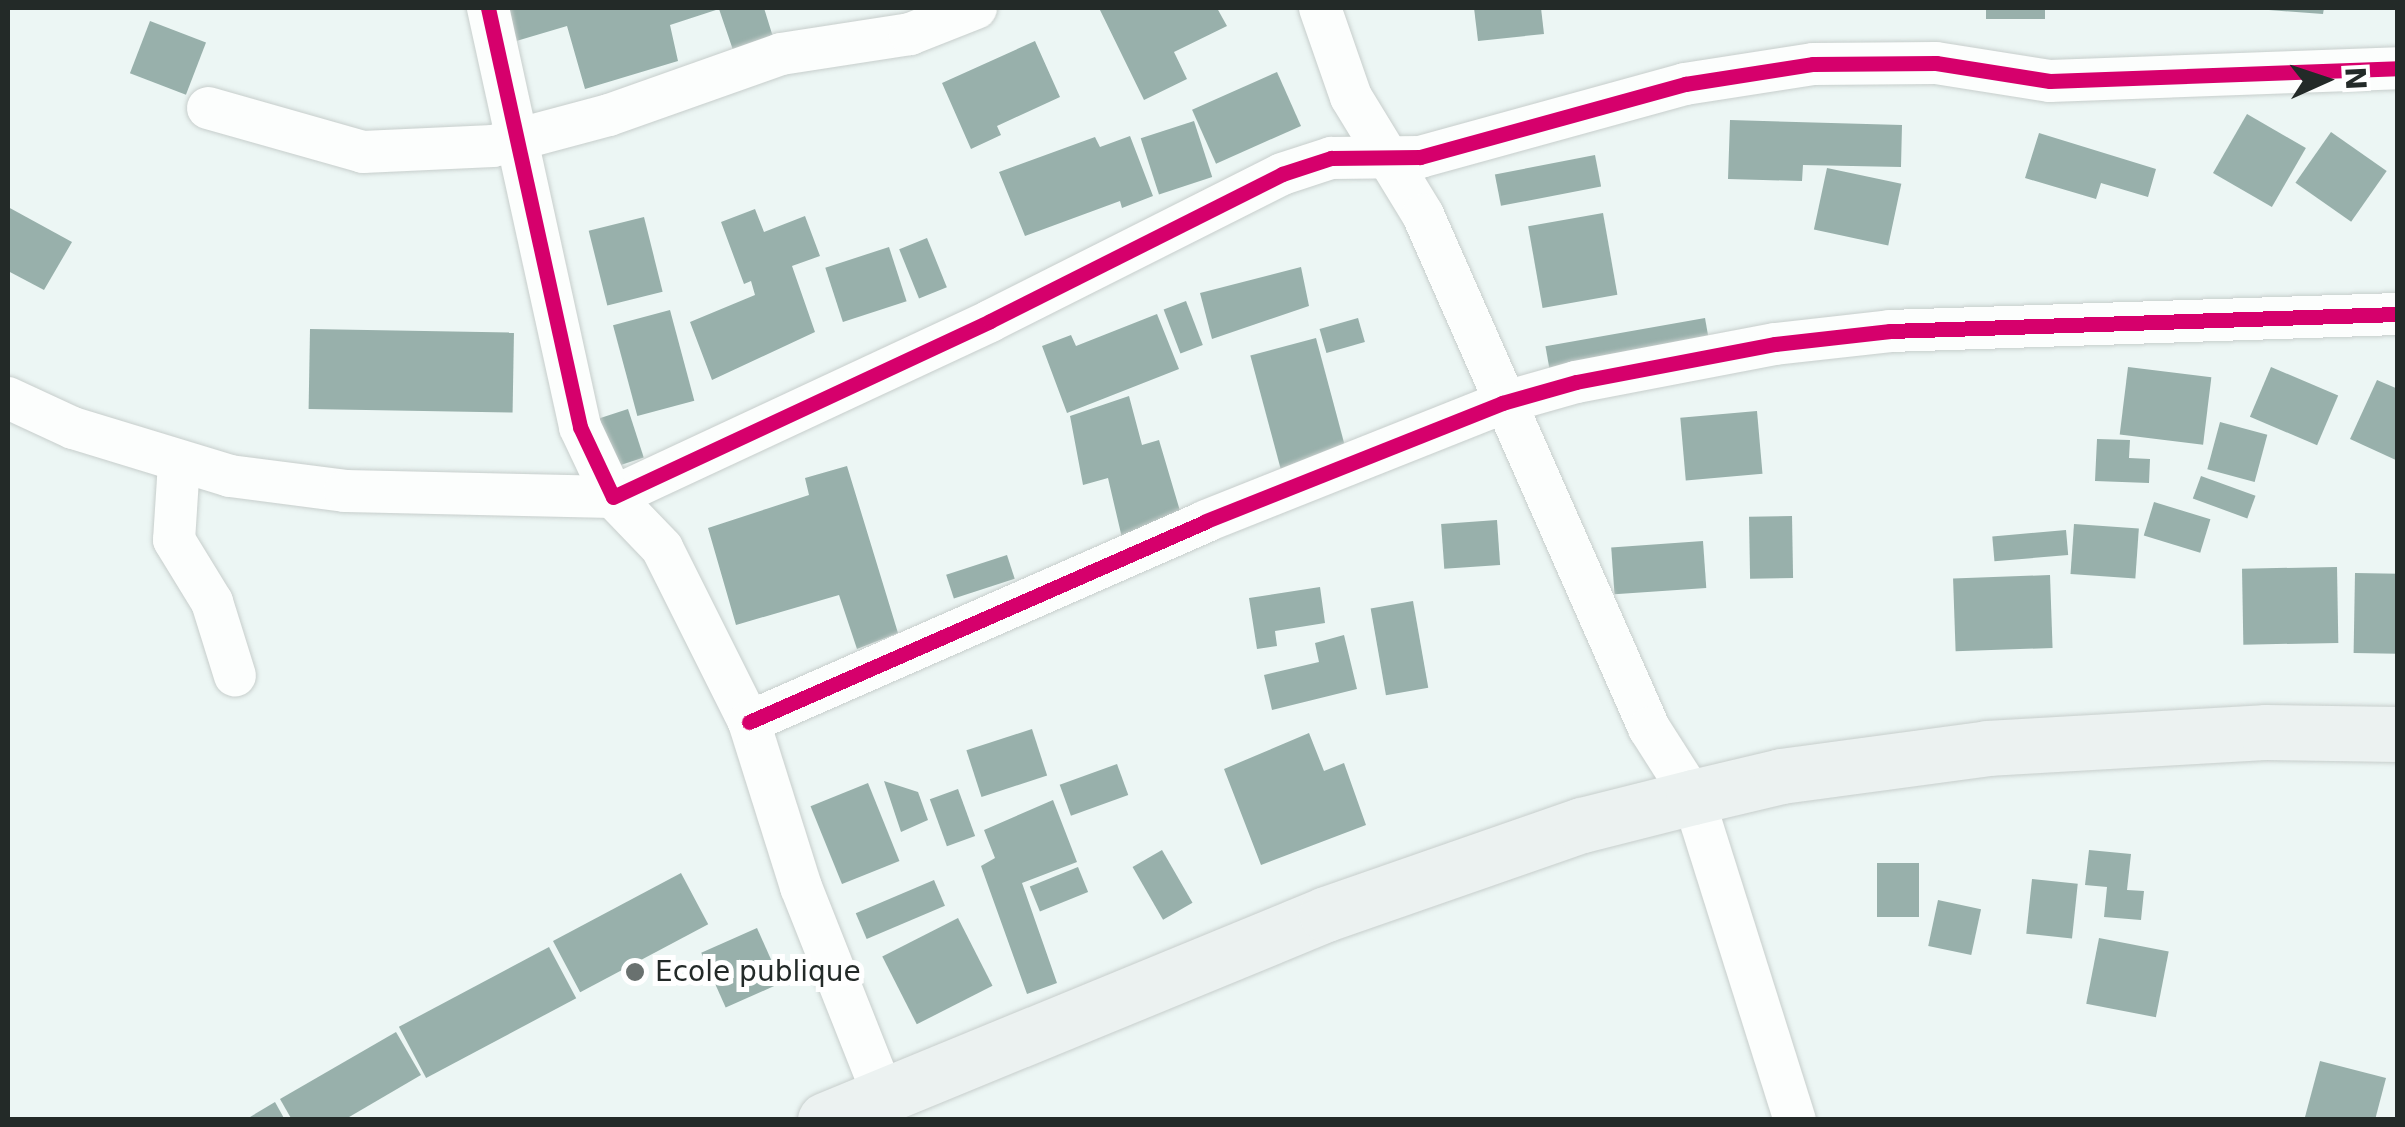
<!DOCTYPE html>
<html>
<head>
<meta charset="utf-8">
<style>
	body { margin:0 }
	#map { position:relative; width:2405px; height:1127px; overflow:hidden; background:#ecf6f4; font-family:"DejaVu Sans",sans-serif }
	div>[style] { position:absolute }
	.building>* { inset:0; background:#98b0ab; transform-origin:0 0 }
	.roads { filter:drop-shadow(0 0 2px #c7cecc) drop-shadow(0 0 2px #c7cecc) }
	.minor>* { height:42px; margin:-21px; padding:0 21px; transform-origin:21px; border-radius:21px; background:#fcfefd }
	.secondary>* { height:55px; margin:-27.5px; padding:0 27.5px; transform-origin:27.5px; border-radius:27.5px; background:#ecf2f1 }
	.cycleway>* { height:15px; margin:-7.5px; padding:0 7.5px; transform-origin:7.5px; border-radius:7.5px; background:#d6006c }
	.dots>* { width:28px; height:28px; translate:-50% -50%; box-sizing:border-box; border:5px solid #fff; border-radius:50% }
	span { translate:-50% -50%; white-space:nowrap; text-align:center; line-height:1.15; -webkit-text-stroke:10px #fff; paint-order:stroke }
	.poi-label { font-size:28px; color:#232a28 }
	.left { translate:0 -50%; text-align:left }
	.frame { position:absolute; inset:0; border:10px solid #232a28; pointer-events:none }
	.north { position:absolute; left:2275px; top:30px; width:100px; height:100px; -webkit-text-stroke:8px #fff; paint-order:stroke; rotate:87deg; font-size:28px; font-weight:700; line-height:40px; text-align:center; color:#232a28 }
	.north::after { content:''; display:block; margin:auto; width:35px; height:45px; background:#232a28; clip-path:polygon(50% 0,100% 100%,50% 72%,0 100%) }
</style>
</head>
<body>
<div id="map">
	<div class="building">
		<i style="clip-path:polygon(503px 8px,764px 8px,773px 37px,733px 50px,719px 9px,670px 25px,678px 61px,585px 89px,567px 26px,513px 42px)"></i>
		<i style="clip-path:polygon(1099px 8px,1217px 8px,1227px 26px,1174px 52px,1187px 79px,1144px 100px)"></i>
		<i style="clip-path:polygon(1474px 8px,1541px 8px,1544px 34px,1478px 41px)"></i>
		<i style="left:1986px;top:8px;width:59px;height:11px"></i>
		<i style="clip-path:polygon(2243px 8px,2324px 8px,2323px 14px)"></i>
		<i style="left:150px;top:21px;width:60px;height:56px;rotate:21deg"></i>
		<i style="clip-path:polygon(1035px 41px,1060px 97px,997px 126px,1001px 135px,971px 149px,942px 83px)"></i>
		<i style="left:1277px;top:72px;width:59px;height:93px;rotate:66deg"></i>
		<i style="left:2247px;top:114px;width:68px;height:68px;rotate:30deg"></i>
		<i style="clip-path:polygon(1730px 120px,1902px 125px,1901px 167px,1803px 165px,1802px 181px,1728px 179px)"></i>
		<i style="left:1194px;top:121px;width:59px;height:56px;rotate:72deg"></i>
		<i style="left:2331px;top:132px;width:68px;height:62px;rotate:35deg"></i>
		<i style="clip-path:polygon(2039px 133px,2156px 169px,2148px 197px,2101px 183px,2096px 199px,2025px 178px)"></i>
		<i style="clip-path:polygon(1130px 136px,1153px 196px,1122px 208px,1120px 201px,1025px 236px,999px 172px,1095px 137px,1100px 147px)"></i>
		<i style="left:1595px;top:155px;width:32px;height:102px;rotate:79deg"></i>
		<i style="left:1827px;top:168px;width:76px;height:63px;rotate:12deg"></i>
		<i style="clip-path:polygon(8px 207px,72px 242px,44px 290px,8px 271px)"></i>
		<i style="clip-path:polygon(755px 209px,764px 232px,805px 216px,820px 256px,792px 266px,815px 332px,712px 380px,690px 322px,755px 295px,751px 281px,744px 284px,721px 222px)"></i>
		<i style="left:1603px;top:213px;width:83px;height:76px;rotate:80deg"></i>
		<i style="left:644px;top:217px;width:77px;height:57px;rotate:76deg"></i>
		<i style="left:927px;top:238px;width:53px;height:30px;rotate:68deg"></i>
		<i style="left:889px;top:247px;width:57px;height:67px;rotate:72deg"></i>
		<i style="clip-path:polygon(1301px 267px,1309px 306px,1212px 339px,1200px 293px)"></i>
		<i style="left:1186px;top:301px;width:47px;height:24px;rotate:69deg"></i>
		<i style="left:670px;top:310px;width:94px;height:59px;rotate:75deg"></i>
		<i style="clip-path:polygon(1157px 314px,1179px 369px,1067px 413px,1042px 346px,1071px 335px,1076px 346px)"></i>
		<i style="left:1358px;top:318px;width:25px;height:40px;rotate:74deg"></i>
		<i style="left:1705px;top:318px;width:28px;height:162px;rotate:80deg"></i>
		<i style="left:310px;top:329px;width:204px;height:80px;rotate:1deg"></i>
		<i style="left:1316px;top:338px;width:119px;height:68px;rotate:75deg"></i>
		<i style="left:2128px;top:367px;width:84px;height:68px;rotate:7deg"></i>
		<i style="left:2271px;top:367px;width:73px;height:54px;rotate:23deg"></i>
		<i style="clip-path:polygon(2377px 380px,2398px 389px,2398px 461px,2350px 439px)"></i>
		<i style="clip-path:polygon(1129px 396px,1142px 445px,1159px 440px,1183px 521px,1122px 538px,1108px 478px,1083px 485px,1070px 416px)"></i>
		<i style="left:628px;top:409px;width:51px;height:33px;rotate:72deg"></i>
		<i style="left:1757px;top:411px;width:63px;height:77px;rotate:85deg"></i>
		<i style="left:2220px;top:422px;width:49px;height:49px;rotate:15deg"></i>
		<i style="clip-path:polygon(2097px 439px,2130px 440px,2129px 458px,2150px 459px,2149px 483px,2095px 481px)"></i>
		<i style="clip-path:polygon(847px 466px,898px 633px,857px 649px,839px 595px,736px 625px,708px 528px,809px 495px,805px 478px)"></i>
		<i style="left:2201px;top:476px;width:58px;height:24px;rotate:20deg"></i>
		<i style="left:2154px;top:502px;width:59px;height:35px;rotate:17deg"></i>
		<i style="left:1792px;top:516px;width:62px;height:43px;rotate:89deg"></i>
		<i style="left:1497px;top:520px;width:45px;height:56px;rotate:86deg"></i>
		<i style="left:2074px;top:524px;width:65px;height:50px;rotate:4deg"></i>
		<i style="left:2066px;top:530px;width:25px;height:74px;rotate:85deg"></i>
		<i style="left:1703px;top:541px;width:47px;height:92px;rotate:86deg"></i>
		<i style="left:1007px;top:555px;width:25px;height:64px;rotate:72deg"></i>
		<i style="left:2337px;top:567px;width:76px;height:95px;rotate:89deg"></i>
		<i style="left:2355px;top:573px;width:43px;height:80px;rotate:1deg"></i>
		<i style="left:2050px;top:575px;width:73px;height:97px;rotate:88deg"></i>
		<i style="clip-path:polygon(1320px 587px,1325px 623px,1275px 631px,1277px 646px,1257px 649px,1249px 598px)"></i>
		<i style="left:1413px;top:601px;width:88px;height:43px;rotate:80deg"></i>
		<i style="clip-path:polygon(1344px 635px,1357px 689px,1272px 710px,1264px 675px,1319px 662px,1315px 643px)"></i>
		<i style="left:1032px;top:729px;width:49px;height:69px;rotate:72deg"></i>
		<i style="clip-path:polygon(1309px 733px,1324px 771px,1344px 763px,1366px 825px,1261px 865px,1224px 769px)"></i>
		<i style="left:1117px;top:764px;width:33px;height:61px;rotate:70deg"></i>
		<i style="clip-path:polygon(884px 781px,918px 792px,928px 820px,901px 832px)"></i>
		<i style="left:868px;top:783px;width:84px;height:62px;rotate:68deg"></i>
		<i style="left:958px;top:789px;width:50px;height:30px;rotate:70deg"></i>
		<i style="clip-path:polygon(1053px 800px,1077px 862px,1022px 883px,1057px 983px,1027px 994px,981px 866px,995px 858px,984px 830px)"></i>
		<i style="left:1162px;top:850px;width:61px;height:34px;rotate:60deg"></i>
		<i style="clip-path:polygon(2089px 850px,2131px 854px,2127px 890px,2144px 891px,2141px 920px,2104px 917px,2107px 887px,2085px 885px)"></i>
		<i style="left:1877px;top:863px;width:42px;height:54px"></i>
		<i style="left:1078px;top:867px;width:27px;height:52px;rotate:68deg"></i>
		<i style="left:681px;top:873px;width:58px;height:145px;rotate:62deg"></i>
		<i style="left:2032px;top:879px;width:46px;height:55px;rotate:6deg"></i>
		<i style="left:934px;top:880px;width:28px;height:85px;rotate:67deg"></i>
		<i style="left:1938px;top:900px;width:44px;height:47px;rotate:12deg"></i>
		<i style="left:958px;top:918px;width:76px;height:85px;rotate:63deg"></i>
		<i style="left:757px;top:928px;width:60px;height:61px;rotate:66deg"></i>
		<i style="left:2099px;top:938px;width:71px;height:67px;rotate:11deg"></i>
		<i style="left:549px;top:947px;width:58px;height:170px;rotate:62deg"></i>
		<i style="clip-path:polygon(396px 1032px,421px 1075px,344px 1120px,292px 1120px,280px 1099px)"></i>
		<i style="clip-path:polygon(2320px 1061px,2386px 1078px,2375px 1120px,2305px 1117px)"></i>
		<i style="clip-path:polygon(275px 1102px,285px 1120px,245px 1120px)"></i>
	</div>
	<div class="roads">
		<div class="minor">
			<i style="left:488px;top:8px;width:429px;rotate:77.6deg"></i>
			<i style="left:580px;top:427px;width:77px;rotate:64.8deg"></i>
			<i style="left:613px;top:497px;width:416px;rotate:-25deg"></i>
			<i style="left:990px;top:321px;width:327px;rotate:-26.7deg"></i>
			<i style="left:1282px;top:174px;width:52px;rotate:-18.1deg"></i>
			<i style="left:1331px;top:158px;width:89px;rotate:-0.6deg"></i>
			<i style="left:1420px;top:157px;width:275px;rotate:-15.4deg"></i>
			<i style="left:1685px;top:84px;width:130px;rotate:-8.9deg"></i>
			<i style="left:1813px;top:64px;width:123px;rotate:-0.5deg"></i>
			<i style="left:1936px;top:63px;width:115px;rotate:9deg"></i>
			<i style="left:2050px;top:81px;width:348px;rotate:-2.1deg"></i>
			<i style="left:1320px;top:8px;width:94px;rotate:70.8deg"></i>
			<i style="left:1351px;top:97px;width:138px;rotate:58.6deg"></i>
			<i style="left:1423px;top:215px;width:561px;rotate:66.22deg"></i>
			<i style="left:1649px;top:728px;width:82px;rotate:57.5deg"></i>
			<i style="left:1693px;top:797px;width:339px;rotate:72.5deg"></i>
			<i style="left:208px;top:108px;width:161px;rotate:15.8deg"></i>
			<i style="left:363px;top:152px;width:130px;rotate:-2.6deg"></i>
			<i style="left:493px;top:146px;width:120px;rotate:-15deg"></i>
			<i style="left:609px;top:115px;width:182px;rotate:-19.5deg"></i>
			<i style="left:781px;top:54px;width:131px;rotate:-8.8deg"></i>
			<i style="left:910px;top:34px;width:71px;rotate:-21.5deg"></i>
			<i style="left:8px;top:398px;width:72px;rotate:24.8deg"></i>
			<i style="left:73px;top:428px;width:164px;rotate:17deg"></i>
			<i style="left:230px;top:476px;width:116px;rotate:7.4deg"></i>
			<i style="left:345px;top:491px;width:268px;rotate:1.3deg"></i>
			<i style="left:613px;top:497px;width:71px;rotate:46.1deg"></i>
			<i style="left:662px;top:548px;width:195px;rotate:63.4deg"></i>
			<i style="left:749px;top:722px;width:173px;rotate:72.5deg"></i>
			<i style="left:801px;top:887px;width:220px;rotate:68.4deg"></i>
			<i style="left:179px;top:463px;width:77px;rotate:93.7deg"></i>
			<i style="left:174px;top:540px;width:73px;rotate:58.5deg"></i>
			<i style="left:212px;top:602px;width:77px;rotate:72.7deg"></i>
			<i style="left:749px;top:722px;width:499px;rotate:-23.7deg"></i>
			<i style="left:1206px;top:521px;width:319px;rotate:-21.7deg"></i>
			<i style="left:1502px;top:403px;width:77px;rotate:-15.8deg"></i>
			<i style="left:1576px;top:382px;width:203px;rotate:-10.8deg"></i>
			<i style="left:1775px;top:344px;width:116px;rotate:-6.4deg"></i>
			<i style="left:1890px;top:331px;width:508px;rotate:-1.92deg"></i>
		</div>
		<div class="secondary">
			<i style="left:825px;top:1120px;width:542px;rotate:-22.35deg"></i>
			<i style="left:1326px;top:914px;width:271px;rotate:-19.2deg"></i>
			<i style="left:1582px;top:825px;width:114px;rotate:-14.2deg"></i>
			<i style="left:1693px;top:797px;width:90px;rotate:-13.4deg"></i>
			<i style="left:1781px;top:776px;width:208px;rotate:-7.7deg"></i>
			<i style="left:1987px;top:748px;width:279px;rotate:-3.3deg"></i>
			<i style="left:2266px;top:732px;width:132px;rotate:0.9deg"></i>
		</div>
	</div>
	<div class="cycleway">
		<i style="left:488px;top:8px;width:429px;rotate:77.6deg"></i>
		<i style="left:580px;top:427px;width:77px;rotate:64.8deg"></i>
		<i style="left:613px;top:497px;width:416px;rotate:-25deg"></i>
		<i style="left:990px;top:321px;width:327px;rotate:-26.7deg"></i>
		<i style="left:1282px;top:174px;width:52px;rotate:-18.1deg"></i>
		<i style="left:1331px;top:158px;width:89px;rotate:-0.6deg"></i>
		<i style="left:1420px;top:157px;width:275px;rotate:-15.4deg"></i>
		<i style="left:1685px;top:84px;width:130px;rotate:-8.9deg"></i>
		<i style="left:1813px;top:64px;width:123px;rotate:-0.5deg"></i>
		<i style="left:1936px;top:63px;width:115px;rotate:9deg"></i>
		<i style="left:2050px;top:81px;width:348px;rotate:-2.1deg"></i>
		<i style="left:749px;top:722px;width:499px;rotate:-23.7deg"></i>
		<i style="left:1206px;top:521px;width:319px;rotate:-21.7deg"></i>
		<i style="left:1502px;top:403px;width:77px;rotate:-15.8deg"></i>
		<i style="left:1576px;top:382px;width:203px;rotate:-10.8deg"></i>
		<i style="left:1775px;top:344px;width:116px;rotate:-6.4deg"></i>
		<i style="left:1890px;top:331px;width:508px;rotate:-1.92deg"></i>
	</div>
	<div class="dots">
		<i style="left:635px;top:972px;background:#69716f"></i>
	</div>
	<div class="poi-label">
		<span class="left" style="left:655px;top:972px">Ecole publique</span>
	</div>
	<div class="frame"></div>
	<div class="north">N</div>
</div>
</body>
</html>
